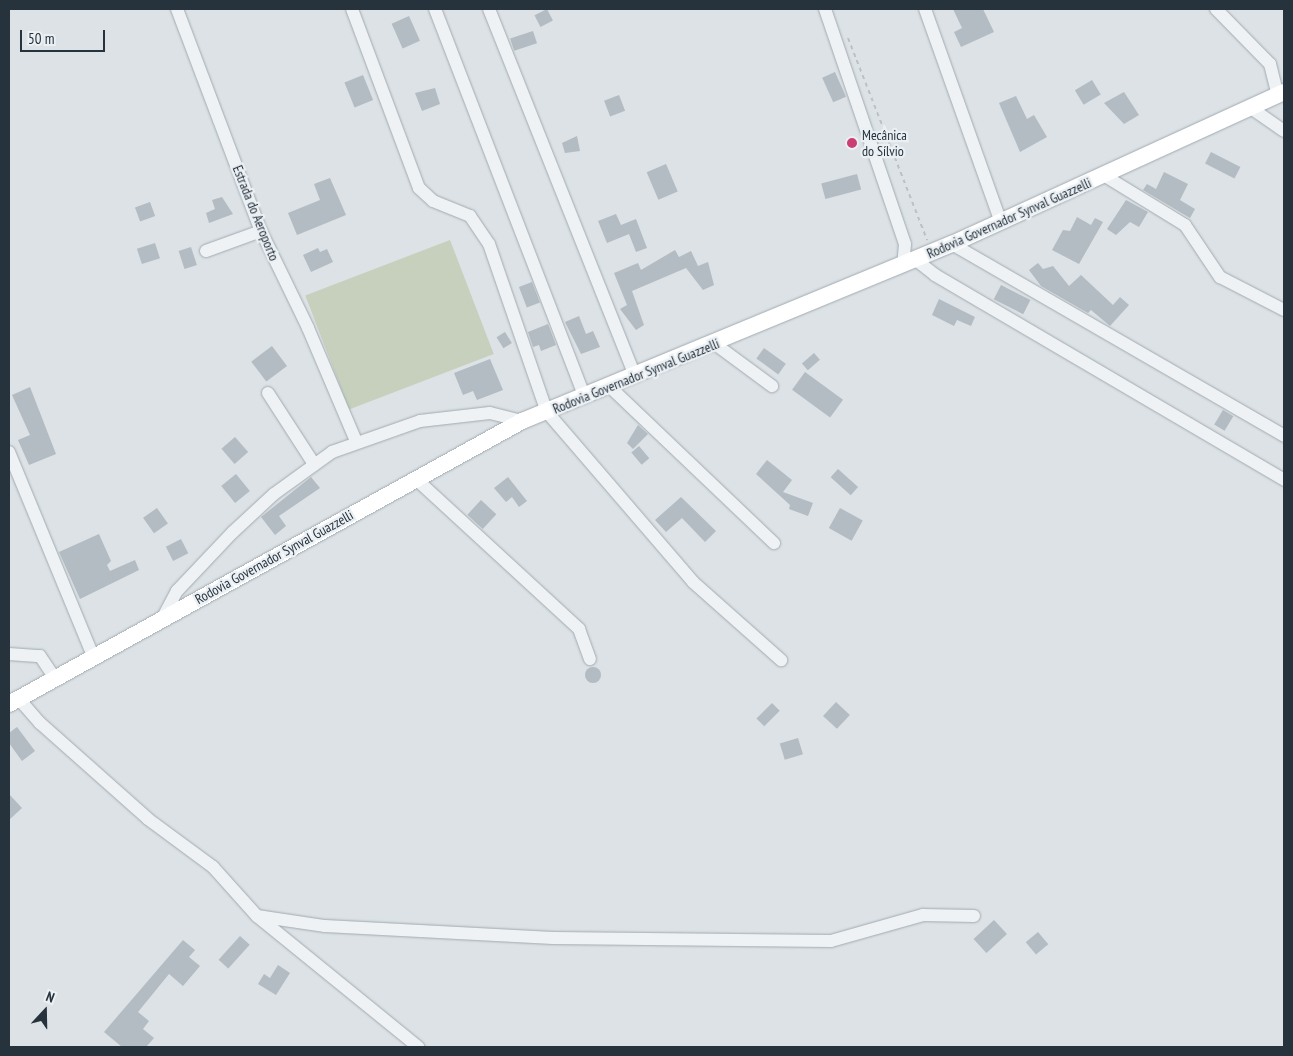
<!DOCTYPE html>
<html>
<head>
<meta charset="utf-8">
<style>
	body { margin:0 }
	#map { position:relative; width:1293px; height:1056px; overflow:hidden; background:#dce2e6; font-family:"PT Sans Narrow",sans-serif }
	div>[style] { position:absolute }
	.green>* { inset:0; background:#c6d0bd; transform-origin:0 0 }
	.building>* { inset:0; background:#b3bcc2; transform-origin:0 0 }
	.round { border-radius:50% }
	.path>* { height:2px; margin-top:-1px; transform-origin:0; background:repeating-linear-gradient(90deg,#bac0c4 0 4px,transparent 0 8px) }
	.roads { filter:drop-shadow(0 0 1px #a2aab0) drop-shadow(0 0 1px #a2aab0) }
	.minor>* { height:12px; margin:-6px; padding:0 6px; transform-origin:6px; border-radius:6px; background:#eef2f4 }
	.major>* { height:16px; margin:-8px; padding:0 8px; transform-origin:8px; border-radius:8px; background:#fff }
	.dots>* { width:14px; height:14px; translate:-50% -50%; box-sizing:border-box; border:2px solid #ebf0f4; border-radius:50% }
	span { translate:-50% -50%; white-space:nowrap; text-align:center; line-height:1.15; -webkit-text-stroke:4.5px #ebf0f4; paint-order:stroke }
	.poi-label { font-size:14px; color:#26323c }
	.left { translate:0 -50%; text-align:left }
	.street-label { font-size:14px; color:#26323c }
	.frame { position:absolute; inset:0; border:10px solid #26323c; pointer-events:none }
	.north { position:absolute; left:20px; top:986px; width:50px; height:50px; -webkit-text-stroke:4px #ebf0f4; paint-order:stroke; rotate:21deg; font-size:14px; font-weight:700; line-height:20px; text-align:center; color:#26323c }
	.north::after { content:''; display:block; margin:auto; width:18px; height:22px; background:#26323c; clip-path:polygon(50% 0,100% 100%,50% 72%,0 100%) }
	.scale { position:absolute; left:20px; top:30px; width:85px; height:22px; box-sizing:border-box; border:2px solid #26323c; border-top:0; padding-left:6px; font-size:15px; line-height:18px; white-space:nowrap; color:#26323c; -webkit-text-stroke:4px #ebf0f4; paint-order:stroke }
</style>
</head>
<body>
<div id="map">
	<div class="green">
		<i style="left:450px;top:240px;width:122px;height:155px;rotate:69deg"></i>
	</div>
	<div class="building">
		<i style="left:547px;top:9px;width:13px;height:14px;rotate:63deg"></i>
		<i style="clip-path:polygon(953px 9px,983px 9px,994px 32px,961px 47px,954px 32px,962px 28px)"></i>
		<i style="left:409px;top:16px;width:27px;height:19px;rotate:66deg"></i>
		<i style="left:533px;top:31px;width:13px;height:24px;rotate:72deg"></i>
		<i style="left:835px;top:72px;width:27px;height:14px;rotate:66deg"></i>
		<i style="left:363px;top:75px;width:27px;height:20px;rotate:68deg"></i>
		<i style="left:1092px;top:80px;width:17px;height:20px;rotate:59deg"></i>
		<i style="clip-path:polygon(435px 88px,440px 104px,422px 111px,415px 93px)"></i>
		<i style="clip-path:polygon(1124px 92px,1139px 115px,1124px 124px,1104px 103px)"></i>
		<i style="left:619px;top:95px;width:17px;height:16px;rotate:69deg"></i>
		<i style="clip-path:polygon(1016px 96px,1027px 119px,1034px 115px,1047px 137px,1020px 152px,999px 103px)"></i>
		<i style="clip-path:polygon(577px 136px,580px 151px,565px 153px,562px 143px)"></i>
		<i style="left:1211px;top:152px;width:33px;height:13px;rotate:27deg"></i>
		<i style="left:666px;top:164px;width:30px;height:21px;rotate:67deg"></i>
		<i style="clip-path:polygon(1164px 172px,1188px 184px,1180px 200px,1195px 209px,1190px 218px,1143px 190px,1147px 184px,1156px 189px)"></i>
		<i style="left:857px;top:174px;width:16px;height:37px;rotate:75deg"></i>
		<i style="clip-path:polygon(330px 178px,346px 215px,297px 235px,288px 213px,320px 200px,314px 184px)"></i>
		<i style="clip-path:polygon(222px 197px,233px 214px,209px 223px,206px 213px,215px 209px,212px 200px)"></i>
		<i style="clip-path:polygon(1126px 200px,1148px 212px,1139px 227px,1130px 222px,1116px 235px,1107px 229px)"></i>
		<i style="left:150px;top:202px;width:15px;height:16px;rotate:70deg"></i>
		<i style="clip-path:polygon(616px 214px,621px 225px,636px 219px,647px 248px,636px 252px,629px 234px,607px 243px,598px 221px)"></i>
		<i style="clip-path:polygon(1077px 217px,1091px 225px,1095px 218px,1103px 222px,1079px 264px,1052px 250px,1063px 230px,1070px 231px)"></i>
		<i style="left:155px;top:243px;width:16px;height:19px;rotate:72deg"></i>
		<i style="left:191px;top:247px;width:19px;height:13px;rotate:72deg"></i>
		<i style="clip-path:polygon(318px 248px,320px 252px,327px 249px,333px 262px,311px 272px,303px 255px)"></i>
		<i style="clip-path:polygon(675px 250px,679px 257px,691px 251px,698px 266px,708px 262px,714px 285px,703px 290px,686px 268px,632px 291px,644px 325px,636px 330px,620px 309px,627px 305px,614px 273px,638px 263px,641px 270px)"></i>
		<i style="clip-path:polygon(1038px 263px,1043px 269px,1053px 266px,1069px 286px,1081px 275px,1113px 305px,1120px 297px,1129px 305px,1110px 326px,1091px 310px,1088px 313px,1041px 286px,1029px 270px)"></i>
		<i style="left:532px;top:282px;width:22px;height:14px;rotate:69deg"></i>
		<i style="left:1001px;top:285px;width:33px;height:16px;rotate:27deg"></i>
		<i style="clip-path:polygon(939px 299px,975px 317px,971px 326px,957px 320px,954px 326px,932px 315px)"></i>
		<i style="clip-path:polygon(579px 316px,586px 334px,593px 331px,600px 347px,581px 354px,565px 322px)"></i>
		<i style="clip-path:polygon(548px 324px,556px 345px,541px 351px,539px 345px,533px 347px,528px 332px)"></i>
		<i style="left:505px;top:332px;width:13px;height:10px;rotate:58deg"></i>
		<i style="left:272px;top:346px;width:25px;height:26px;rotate:53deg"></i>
		<i style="left:764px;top:348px;width:27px;height:13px;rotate:36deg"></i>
		<i style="left:814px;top:353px;width:9px;height:16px;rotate:49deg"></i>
		<i style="clip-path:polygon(490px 359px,503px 390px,477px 400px,473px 391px,463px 395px,454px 373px)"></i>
		<i style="left:805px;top:372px;width:47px;height:22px;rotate:36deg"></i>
		<i style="clip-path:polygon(30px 387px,56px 454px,29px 465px,18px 440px,30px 435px,12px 395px)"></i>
		<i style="left:1223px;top:410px;width:12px;height:17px;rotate:31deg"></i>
		<i style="clip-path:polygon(638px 425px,648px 434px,633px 449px,627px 443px)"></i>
		<i style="left:235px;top:437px;width:20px;height:18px;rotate:49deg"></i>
		<i style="left:639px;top:446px;width:16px;height:10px;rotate:50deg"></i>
		<i style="clip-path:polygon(767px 460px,792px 480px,783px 492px,813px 503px,808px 516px,789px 509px,790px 505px,756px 474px)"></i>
		<i style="left:838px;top:469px;width:27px;height:11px;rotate:42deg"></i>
		<i style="left:236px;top:474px;width:22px;height:19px;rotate:51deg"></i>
		<i style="clip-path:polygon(311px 477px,320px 488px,279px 516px,286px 526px,275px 535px,261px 517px)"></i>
		<i style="clip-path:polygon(508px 477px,527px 501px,519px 507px,512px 497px,506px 502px,494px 488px)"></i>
		<i style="clip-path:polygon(681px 497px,716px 531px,705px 542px,682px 518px,666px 532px,655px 520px)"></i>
		<i style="left:481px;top:500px;width:21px;height:20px;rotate:43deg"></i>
		<i style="left:157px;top:508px;width:19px;height:17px;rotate:55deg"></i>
		<i style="left:840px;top:508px;width:26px;height:23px;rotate:29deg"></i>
		<i style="clip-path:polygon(99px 534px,111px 561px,107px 565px,110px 571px,135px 560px,139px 570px,80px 599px,59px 552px)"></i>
		<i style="left:181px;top:539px;width:16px;height:17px;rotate:63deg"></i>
		<i class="round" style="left:585px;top:667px;width:16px;height:16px"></i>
		<i style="left:836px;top:702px;width:19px;height:19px;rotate:43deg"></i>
		<i style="left:772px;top:703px;width:11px;height:22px;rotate:45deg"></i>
		<i style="clip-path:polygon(17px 727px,35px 751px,22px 761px,9px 743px,9px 733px)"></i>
		<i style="left:798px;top:738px;width:17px;height:19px;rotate:73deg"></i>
		<i style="clip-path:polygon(9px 794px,22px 808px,9px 820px)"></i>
		<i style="left:994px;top:920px;width:19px;height:28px;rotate:47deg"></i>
		<i style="left:1038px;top:932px;width:16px;height:16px;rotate:50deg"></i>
		<i style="left:240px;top:936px;width:13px;height:32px;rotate:42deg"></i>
		<i style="clip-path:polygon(183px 940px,195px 950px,189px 957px,200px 966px,183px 986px,169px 974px,138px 1012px,149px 1021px,143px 1029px,154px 1038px,146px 1047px,122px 1047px,104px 1032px)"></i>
		<i style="clip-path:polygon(278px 965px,290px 973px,276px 995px,258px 984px,264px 974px,270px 978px)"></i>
	</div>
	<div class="path">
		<i style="left:848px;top:38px;width:217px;rotate:68.6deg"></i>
	</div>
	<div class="roads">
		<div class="minor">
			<i style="left:177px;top:9px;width:237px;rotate:69.3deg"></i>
			<i style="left:261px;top:231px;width:108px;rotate:64.1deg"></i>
			<i style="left:308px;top:328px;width:123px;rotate:67deg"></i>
			<i style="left:352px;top:9px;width:191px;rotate:69.5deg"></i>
			<i style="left:419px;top:188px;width:19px;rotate:43deg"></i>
			<i style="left:433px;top:201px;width:40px;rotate:22deg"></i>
			<i style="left:470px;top:216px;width:34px;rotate:56deg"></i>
			<i style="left:489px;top:244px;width:178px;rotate:71deg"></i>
			<i style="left:547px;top:412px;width:224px;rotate:49.3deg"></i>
			<i style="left:693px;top:582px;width:118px;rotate:41.6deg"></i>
			<i style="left:435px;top:9px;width:416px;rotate:68.9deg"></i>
			<i style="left:489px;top:9px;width:395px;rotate:68.3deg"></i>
			<i style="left:825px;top:9px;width:248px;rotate:71.2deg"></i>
			<i style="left:905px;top:244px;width:22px;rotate:95deg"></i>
			<i style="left:925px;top:9px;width:226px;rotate:70.4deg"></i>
			<i style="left:1216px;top:9px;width:77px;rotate:45.5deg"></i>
			<i style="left:1270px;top:64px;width:32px;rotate:76deg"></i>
			<i style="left:1251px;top:108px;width:40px;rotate:34.9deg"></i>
			<i style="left:1105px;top:176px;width:94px;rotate:31.5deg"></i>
			<i style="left:1185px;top:225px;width:63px;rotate:56.1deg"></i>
			<i style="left:1220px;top:277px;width:72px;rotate:27.3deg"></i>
			<i style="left:952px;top:244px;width:384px;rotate:30deg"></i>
			<i style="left:206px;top:251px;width:59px;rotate:-20deg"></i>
			<i style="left:916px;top:260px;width:24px;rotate:38deg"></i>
			<i style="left:935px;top:275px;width:405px;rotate:30.4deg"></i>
			<i style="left:715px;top:344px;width:71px;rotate:36.4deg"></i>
			<i style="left:609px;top:386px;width:228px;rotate:43.6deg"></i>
			<i style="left:268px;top:393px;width:85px;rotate:57.1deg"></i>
			<i style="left:9px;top:452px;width:223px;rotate:67.6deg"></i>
			<i style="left:416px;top:479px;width:222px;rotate:42.6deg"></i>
			<i style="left:579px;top:629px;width:32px;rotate:70deg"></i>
			<i style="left:162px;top:619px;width:32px;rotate:-62deg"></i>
			<i style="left:177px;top:591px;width:81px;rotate:-46.5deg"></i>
			<i style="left:233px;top:532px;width:56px;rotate:-42.8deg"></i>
			<i style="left:274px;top:494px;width:72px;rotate:-35.9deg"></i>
			<i style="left:332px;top:452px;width:93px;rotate:-19.4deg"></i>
			<i style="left:420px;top:421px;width:70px;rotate:-6.5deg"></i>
			<i style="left:490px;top:413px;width:33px;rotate:14deg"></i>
			<i style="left:9px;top:654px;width:31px;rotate:4deg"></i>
			<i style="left:40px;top:656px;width:29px;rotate:56deg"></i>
			<i style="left:19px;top:699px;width:32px;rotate:49deg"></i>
			<i style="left:40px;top:723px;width:144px;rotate:41.6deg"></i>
			<i style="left:148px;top:819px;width:81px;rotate:36.4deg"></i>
			<i style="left:213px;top:867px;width:66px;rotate:48.1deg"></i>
			<i style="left:257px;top:916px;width:208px;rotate:39.1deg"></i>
			<i style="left:257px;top:916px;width:69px;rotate:8.4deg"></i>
			<i style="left:325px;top:926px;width:228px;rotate:3deg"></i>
			<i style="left:553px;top:938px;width:278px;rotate:0.6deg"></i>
			<i style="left:831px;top:941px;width:96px;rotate:-15.8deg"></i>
			<i style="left:923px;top:915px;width:51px;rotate:1.1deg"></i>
		</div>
		<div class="major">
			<i style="left:9px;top:704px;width:586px;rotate:-28.88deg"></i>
			<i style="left:522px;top:421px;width:465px;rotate:-22.4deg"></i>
			<i style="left:952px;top:244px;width:365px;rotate:-24.6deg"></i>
		</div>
	</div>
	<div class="dots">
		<i style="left:852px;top:143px;background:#cb4072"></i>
	</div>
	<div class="poi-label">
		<span class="left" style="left:862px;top:143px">Mecânica<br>do Sílvio</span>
	</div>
	<div class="street-label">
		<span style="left:256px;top:213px;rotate:68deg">Estrada do Aeroporto</span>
		<span style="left:1009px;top:218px;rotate:-24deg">Rodovia Governador Synval Guazzelli</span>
		<span style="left:636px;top:376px;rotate:-22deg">Rodovia Governador Synval Guazzelli</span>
		<span style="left:274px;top:557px;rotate:-29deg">Rodovia Governador Synval Guazzelli</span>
	</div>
	<div class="frame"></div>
	<div class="north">N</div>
	<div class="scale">50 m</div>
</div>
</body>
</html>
